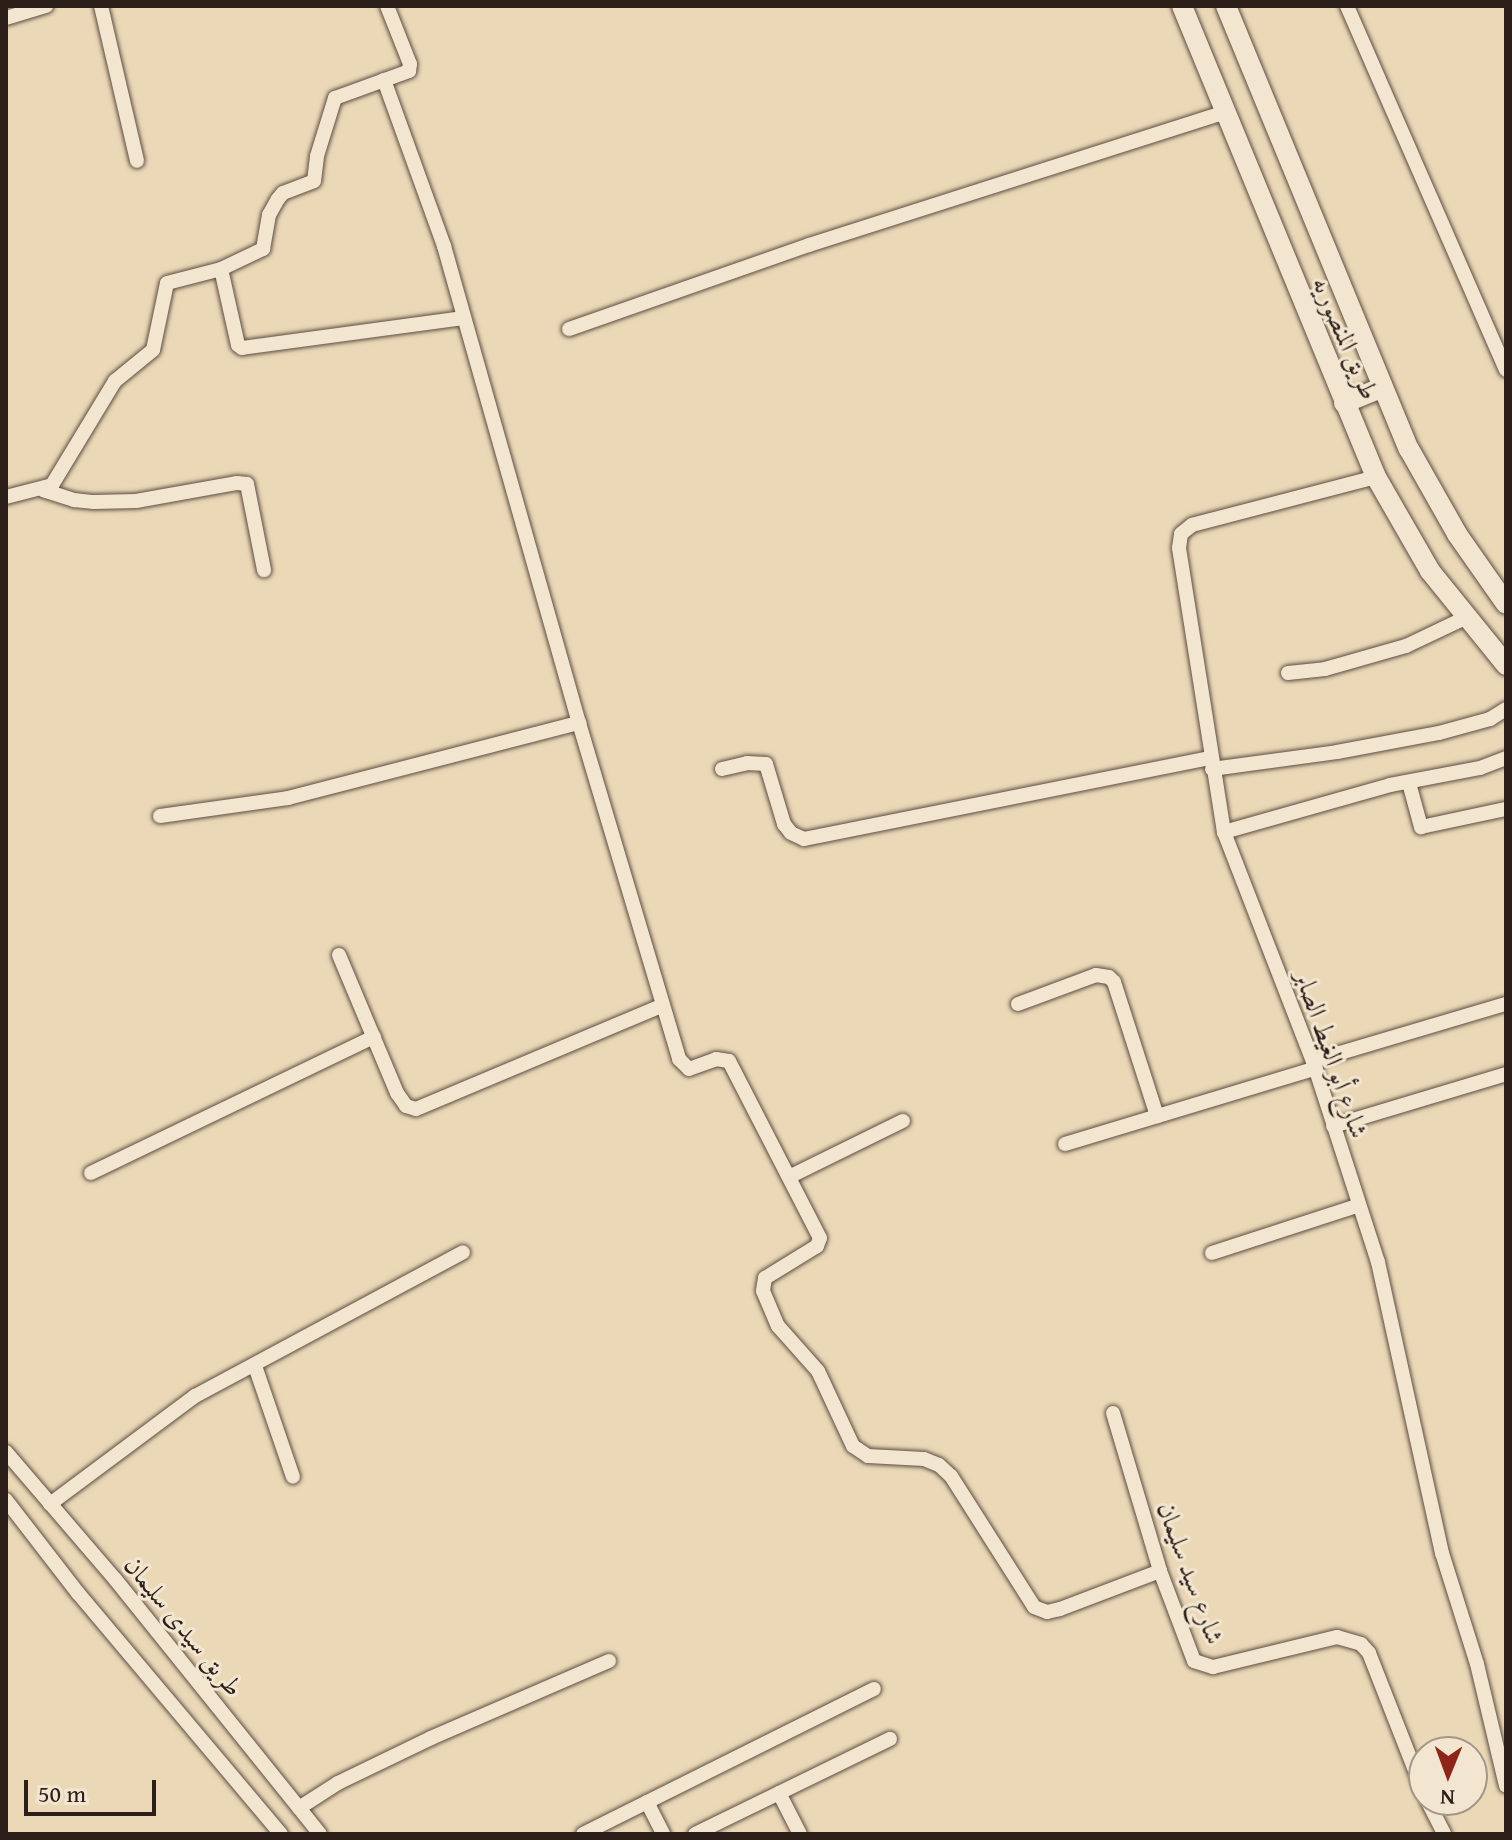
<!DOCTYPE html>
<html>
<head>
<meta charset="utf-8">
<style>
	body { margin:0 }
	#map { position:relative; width:1512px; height:1840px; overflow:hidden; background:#ebd8b7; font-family:"Gentium Book Plus",Amiri,serif }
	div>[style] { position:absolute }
	.roads { filter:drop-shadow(0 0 2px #5c4d41) drop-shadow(0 0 2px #5c4d41) }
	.minor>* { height:14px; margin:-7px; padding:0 7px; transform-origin:7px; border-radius:7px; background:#f2e6d0 }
	.secondary>* { height:20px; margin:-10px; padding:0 10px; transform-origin:10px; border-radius:10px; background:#f2e6d0 }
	span { translate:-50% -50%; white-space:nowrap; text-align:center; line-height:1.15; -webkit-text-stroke:6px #f2e6d0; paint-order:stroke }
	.street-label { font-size:26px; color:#2c1f1a }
	.frame { position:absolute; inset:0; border:8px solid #2c1f1a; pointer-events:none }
	.north { position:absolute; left:1408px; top:1736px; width:80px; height:80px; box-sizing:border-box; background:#f2e6d0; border:2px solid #a39687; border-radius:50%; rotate:181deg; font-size:22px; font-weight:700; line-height:32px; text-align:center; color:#2c1f1a }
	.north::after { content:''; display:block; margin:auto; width:28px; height:36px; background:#8f2418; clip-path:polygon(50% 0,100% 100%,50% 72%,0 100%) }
	.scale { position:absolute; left:24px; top:1780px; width:132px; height:36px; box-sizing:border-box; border:4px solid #2c1f1a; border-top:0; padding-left:10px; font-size:24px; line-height:28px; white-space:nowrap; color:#2c1f1a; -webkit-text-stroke:6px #f2e6d0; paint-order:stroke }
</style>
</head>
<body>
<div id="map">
	<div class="roads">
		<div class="minor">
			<i style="left:101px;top:6px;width:159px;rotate:76.9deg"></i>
			<i style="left:1347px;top:6px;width:397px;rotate:66.4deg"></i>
			<i style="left:6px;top:18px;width:42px;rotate:-16.7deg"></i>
			<i style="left:384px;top:80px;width:177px;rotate:70.1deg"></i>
			<i style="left:444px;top:246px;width:496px;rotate:74.2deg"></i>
			<i style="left:579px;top:723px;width:351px;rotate:73.4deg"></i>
			<i style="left:679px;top:1059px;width:14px;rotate:45deg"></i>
			<i style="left:689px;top:1069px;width:29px;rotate:-20deg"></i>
			<i style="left:716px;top:1059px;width:13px;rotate:9deg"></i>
			<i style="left:729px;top:1061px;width:199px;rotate:62.8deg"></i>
			<i style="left:820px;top:1238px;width:9px;rotate:111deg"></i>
			<i style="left:817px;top:1246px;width:61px;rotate:148.4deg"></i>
			<i style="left:765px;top:1278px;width:13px;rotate:99deg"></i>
			<i style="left:763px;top:1291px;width:38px;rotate:67deg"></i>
			<i style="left:778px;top:1326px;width:60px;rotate:48.4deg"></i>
			<i style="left:818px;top:1371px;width:83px;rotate:65deg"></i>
			<i style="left:853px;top:1446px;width:18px;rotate:34deg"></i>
			<i style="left:868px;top:1456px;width:56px;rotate:3.1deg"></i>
			<i style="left:924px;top:1459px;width:16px;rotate:22deg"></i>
			<i style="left:939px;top:1465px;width:16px;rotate:43deg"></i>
			<i style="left:951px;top:1476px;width:155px;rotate:57.6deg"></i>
			<i style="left:1034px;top:1607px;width:14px;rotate:21deg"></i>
			<i style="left:1047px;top:1612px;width:13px;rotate:-13deg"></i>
			<i style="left:1060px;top:1609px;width:107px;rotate:-20.8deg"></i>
			<i style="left:221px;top:269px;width:78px;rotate:77.4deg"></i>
			<i style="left:238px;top:345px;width:5px;rotate:37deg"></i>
			<i style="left:242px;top:348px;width:224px;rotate:-7.7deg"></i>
			<i style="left:569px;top:329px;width:254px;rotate:-19.3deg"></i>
			<i style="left:809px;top:245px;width:437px;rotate:-17.7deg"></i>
			<i style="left:1376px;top:477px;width:190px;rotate:165.4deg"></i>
			<i style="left:1192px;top:525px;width:14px;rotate:141deg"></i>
			<i style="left:1181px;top:534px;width:14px;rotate:98deg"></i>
			<i style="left:1179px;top:548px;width:288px;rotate:81deg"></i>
			<i style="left:1224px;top:832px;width:246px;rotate:68.8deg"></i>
			<i style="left:1313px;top:1061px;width:211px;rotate:72.1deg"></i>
			<i style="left:1378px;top:1262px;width:298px;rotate:77.6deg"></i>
			<i style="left:1442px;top:1553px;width:116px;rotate:72.5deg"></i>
			<i style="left:1477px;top:1664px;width:125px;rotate:76.6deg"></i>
			<i style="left:43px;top:490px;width:33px;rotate:18deg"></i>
			<i style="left:74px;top:500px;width:20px;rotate:6deg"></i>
			<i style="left:94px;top:502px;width:42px;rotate:-1.4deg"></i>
			<i style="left:136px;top:501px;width:103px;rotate:-10.1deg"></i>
			<i style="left:237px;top:483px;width:10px;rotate:6deg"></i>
			<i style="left:247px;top:484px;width:88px;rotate:78.8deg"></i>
			<i style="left:6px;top:497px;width:48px;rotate:-14.6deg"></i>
			<i style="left:52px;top:485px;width:122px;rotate:-58.8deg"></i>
			<i style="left:115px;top:381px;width:49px;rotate:-39.2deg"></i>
			<i style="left:153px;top:350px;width:68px;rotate:-78.2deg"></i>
			<i style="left:167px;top:283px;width:56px;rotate:-14.5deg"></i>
			<i style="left:221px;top:269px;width:47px;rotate:-25.5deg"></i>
			<i style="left:263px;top:249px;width:35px;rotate:-80deg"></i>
			<i style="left:269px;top:215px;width:18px;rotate:-61deg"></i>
			<i style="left:278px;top:199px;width:8px;rotate:-50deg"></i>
			<i style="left:283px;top:193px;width:33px;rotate:-21deg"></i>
			<i style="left:314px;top:181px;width:25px;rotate:-83deg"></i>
			<i style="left:317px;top:156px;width:61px;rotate:-72.8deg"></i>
			<i style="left:335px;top:98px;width:79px;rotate:-20deg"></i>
			<i style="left:409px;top:71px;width:7px;rotate:-82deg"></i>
			<i style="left:410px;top:64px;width:62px;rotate:-111.6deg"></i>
			<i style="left:1288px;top:673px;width:37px;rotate:-6deg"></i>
			<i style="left:1325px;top:669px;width:84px;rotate:-15.9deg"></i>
			<i style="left:1406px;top:646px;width:65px;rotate:-25.4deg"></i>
			<i style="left:722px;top:769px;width:26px;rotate:-13deg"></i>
			<i style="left:747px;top:763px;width:19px;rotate:3deg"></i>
			<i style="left:766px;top:764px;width:63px;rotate:73.3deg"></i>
			<i style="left:784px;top:824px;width:11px;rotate:52deg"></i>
			<i style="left:791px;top:833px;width:14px;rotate:25deg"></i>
			<i style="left:804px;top:839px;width:415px;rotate:-11.3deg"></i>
			<i style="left:1212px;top:769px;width:126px;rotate:-7.7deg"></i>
			<i style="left:1337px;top:752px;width:104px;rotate:-10.6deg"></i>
			<i style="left:1439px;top:733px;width:53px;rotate:-15.4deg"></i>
			<i style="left:1490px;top:719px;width:19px;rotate:-32deg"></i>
			<i style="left:1409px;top:783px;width:46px;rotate:74.7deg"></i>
			<i style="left:1421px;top:827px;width:87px;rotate:-12deg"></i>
			<i style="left:160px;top:816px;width:129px;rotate:-8deg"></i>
			<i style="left:288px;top:798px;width:301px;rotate:-14.5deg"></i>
			<i style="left:1224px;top:832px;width:173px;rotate:-15.8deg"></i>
			<i style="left:1390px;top:785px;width:92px;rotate:-10.7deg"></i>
			<i style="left:1480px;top:768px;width:28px;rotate:-21deg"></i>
			<i style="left:339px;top:955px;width:150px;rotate:67.2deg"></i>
			<i style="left:397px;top:1093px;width:16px;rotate:55deg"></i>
			<i style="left:406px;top:1106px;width:10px;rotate:17deg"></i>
			<i style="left:416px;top:1109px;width:266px;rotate:-22.8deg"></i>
			<i style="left:1018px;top:1004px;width:83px;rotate:-20.4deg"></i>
			<i style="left:1096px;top:975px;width:13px;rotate:9deg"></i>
			<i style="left:1109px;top:977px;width:7px;rotate:45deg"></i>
			<i style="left:1114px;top:982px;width:141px;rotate:72.2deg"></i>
			<i style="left:1313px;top:1061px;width:201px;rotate:-16.5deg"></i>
			<i style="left:1333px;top:1126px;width:181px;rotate:-16.7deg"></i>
			<i style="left:1065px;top:1144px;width:262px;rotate:-16.8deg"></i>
			<i style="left:91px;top:1173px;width:314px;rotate:-25.7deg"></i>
			<i style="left:789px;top:1177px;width:127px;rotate:-26.2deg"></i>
			<i style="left:1212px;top:1253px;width:152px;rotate:-18deg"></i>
			<i style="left:255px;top:1366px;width:117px;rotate:71.1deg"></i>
			<i style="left:1113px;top:1413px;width:165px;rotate:73.4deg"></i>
			<i style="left:1160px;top:1571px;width:96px;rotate:69.3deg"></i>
			<i style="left:1194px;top:1661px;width:20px;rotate:18deg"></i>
			<i style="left:1213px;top:1667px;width:128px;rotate:-13.6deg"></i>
			<i style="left:1337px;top:1637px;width:25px;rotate:16deg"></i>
			<i style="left:1361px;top:1644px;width:12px;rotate:48deg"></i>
			<i style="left:1369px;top:1653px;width:150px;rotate:68.6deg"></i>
			<i style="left:6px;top:1452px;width:167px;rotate:49.4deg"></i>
			<i style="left:115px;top:1579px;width:327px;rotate:51.2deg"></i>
			<i style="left:6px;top:1500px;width:118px;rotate:52.3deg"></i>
			<i style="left:78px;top:1593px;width:315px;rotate:49.9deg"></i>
			<i style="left:50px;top:1504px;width:181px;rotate:-36.7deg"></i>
			<i style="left:195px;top:1396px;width:304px;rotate:-28.2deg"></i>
			<i style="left:779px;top:1793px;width:46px;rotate:62.9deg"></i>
			<i style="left:1427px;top:1800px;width:38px;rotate:63deg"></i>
			<i style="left:647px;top:1802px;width:36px;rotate:63deg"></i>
			<i style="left:299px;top:1808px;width:46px;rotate:-32.7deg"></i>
			<i style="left:338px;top:1783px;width:103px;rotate:-25.8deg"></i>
			<i style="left:431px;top:1738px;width:194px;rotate:-23.4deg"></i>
			<i style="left:583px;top:1834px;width:325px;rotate:-26.5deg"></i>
			<i style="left:695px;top:1834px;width:217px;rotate:-26deg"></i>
		</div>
		<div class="secondary">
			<i style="left:1182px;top:6px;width:509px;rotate:67.61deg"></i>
			<i style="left:1376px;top:477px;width:108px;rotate:60.1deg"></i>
			<i style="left:1430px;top:571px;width:121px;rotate:51deg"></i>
			<i style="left:1226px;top:6px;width:479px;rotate:67.6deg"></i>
			<i style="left:1409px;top:449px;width:98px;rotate:60.5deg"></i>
			<i style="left:1457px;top:534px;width:85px;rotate:55deg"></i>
			<i style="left:1344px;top:403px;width:40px;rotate:-22deg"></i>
		</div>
	</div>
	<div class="street-label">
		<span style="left:1346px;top:338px;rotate:67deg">طريق المنصوريه</span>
		<span style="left:1332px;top:1054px;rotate:71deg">شارع أبو الغيط الصابر</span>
		<span style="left:1191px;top:1573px;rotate:70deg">شارع سيد سليمان</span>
		<span style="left:184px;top:1626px;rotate:51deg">طريق سيدى سليمان</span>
	</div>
	<div class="frame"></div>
	<div class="north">N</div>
	<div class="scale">50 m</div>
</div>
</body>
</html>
